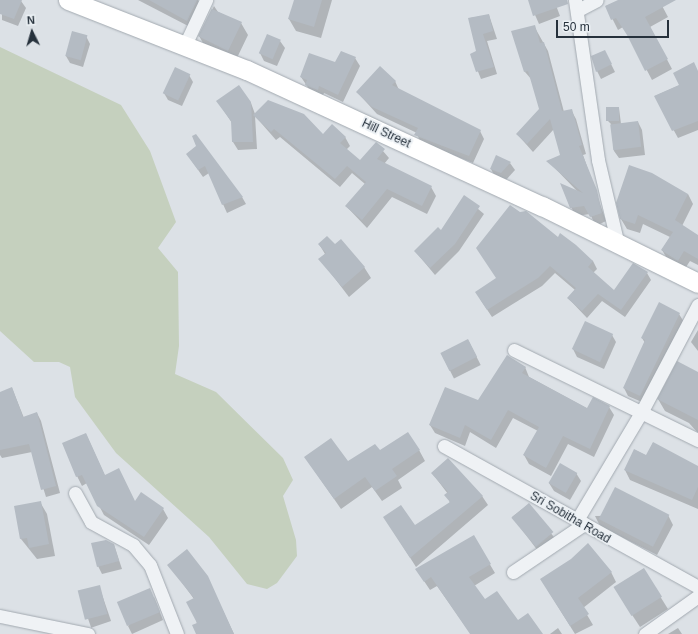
<!DOCTYPE html>
<html>
<head>
<meta charset="utf-8">
<style>
	body { margin:0 }
	#map { position:relative; width:698px; height:634px; overflow:hidden; background:#dce1e6; font-family:Arial,sans-serif }
	div>[style] { position:absolute }
	.green>* { inset:0; background:#c5d0be }
	.shadow>* { inset:0; background:#0003; transform-origin:0 0 }
	.building>* { inset:0; background:#b4bbc3; transform-origin:0 0 }
	.roads { filter:drop-shadow(0 0 1px #a2a9b0) drop-shadow(0 0 1px #a2a9b0) }
	.street>* { height:13px; margin:-6.5px; padding:0 6.5px; transform-origin:6.5px; border-radius:6.5px; background:#eff2f5 }
	.secondary>* { height:19px; margin:-9.5px; padding:0 9.5px; transform-origin:9.5px; border-radius:9.5px; background:#fff }
	span { translate:-50% -50%; white-space:nowrap; text-align:center; line-height:1.15; -webkit-text-stroke:3.5px #ebf0f4; paint-order:stroke }
	.street-label { font-size:12px; color:#26313c }
	.north { position:absolute; left:12px; top:12px; width:40px; height:40px; -webkit-text-stroke:3px #ebf0f4; paint-order:stroke; rotate:355deg; font-size:11px; font-weight:700; line-height:16px; text-align:center; color:#26313c }
	.north::after { content:''; display:block; margin:auto; width:14px; height:18px; background:#26313c; clip-path:polygon(50% 0,100% 100%,50% 72%,0 100%) }
	.scale { position:absolute; left:556px; top:20px; width:113px; height:18px; box-sizing:border-box; border:2px solid #26313c; border-top:0; padding-left:5px; font-size:12px; line-height:14px; white-space:nowrap; color:#26313c; -webkit-text-stroke:3px #ebf0f4; paint-order:stroke }
</style>
</head>
<body>
<div id="map">
	<div class="green">
		<i style="clip-path:polygon(0 47px,121px 105px,150px 151px,176px 222px,158px 248px,178px 272px,179px 346px,175px 374px,216px 392px,283px 458px,293px 480px,283px 496px,296px 540px,297px 556px,277px 583px,267px 589px,247px 584px,209px 537px,116px 453px,75px 397px,70px 367px,59px 362px,34px 362px,0 331px)"></i>
	</div>
	<div class="shadow">
		<i style="clip-path:polygon(2px 0,21px 1px,26px 8px,18px 26px,2px 20px)"></i>
		<i style="clip-path:polygon(138px 0,198px 0,200px 4px,192px 28px)"></i>
		<i style="clip-path:polygon(295px 0,332px 0,321px 38px,296px 31px,289px 19px)"></i>
		<i style="clip-path:polygon(532px 0,554px 0,560px 16px,539px 24px,529px 1px)"></i>
		<i style="clip-path:polygon(620px 0,659px 0,668px 17px,650px 27px,672px 69px,652px 80px,631px 40px,623px 27px,618px 30px,606px 6px)"></i>
		<i style="clip-path:polygon(214px 6px,218px 12px,241px 23px,248px 35px,235px 62px,206px 48px,199px 36px)"></i>
		<i style="clip-path:polygon(489px 15px,497px 39px,487px 41px,497px 74px,481px 79px,471px 54px,478px 52px,470px 18px)"></i>
		<i style="clip-path:polygon(534px 26px,548px 51px,564px 112px,571px 110px,576px 119px,586px 154px,583px 155px,606px 221px,596px 226px,590px 214px,576px 216px,571px 207px,577px 191px,548px 161px,561px 156px,554px 129px,533px 152px,517px 134px,540px 109px,532px 80px,525px 72px)"></i>
		<i style="clip-path:polygon(86px 36px,90px 44px,83px 67px,70px 63px,66px 56px)"></i>
		<i style="clip-path:polygon(280px 41px,285px 48px,277px 66px,264px 61px,260px 53px)"></i>
		<i style="clip-path:polygon(355px 58px,360px 66px,343px 102px,324px 93px,322px 97px,311px 92px,301px 77px)"></i>
		<i style="clip-path:polygon(608px 58px,615px 72px,601px 79px,597px 71px)"></i>
		<i style="clip-path:polygon(698px 71px,698px 130px,678px 138px,655px 96px,680px 85px)"></i>
		<i style="clip-path:polygon(189px 75px,193px 82px,182px 106px,168px 100px,164px 93px)"></i>
		<i style="clip-path:polygon(395px 81px,399px 90px,480px 131px,484px 139px,473px 163px,420px 142px,417px 133px,377px 114px,357px 92px)"></i>
		<i style="clip-path:polygon(251px 103px,255px 114px,323px 135px,345px 137px,350px 146px,346px 150px,360px 162px,376px 143px,389px 158px,384px 164px,431px 187px,436px 196px,427px 214px,392px 197px,367px 228px,346px 206px,365px 184px,352px 173px,340px 187px,280px 137px,276px 140px,255px 116px,257px 149px,238px 150px,233px 142px,232px 123px,222px 108px)"></i>
		<i style="clip-path:polygon(619px 108px,621px 124px,638px 122px,642px 130px,645px 155px,619px 158px,614px 151px,611px 124px,607px 120px)"></i>
		<i style="clip-path:polygon(197px 146px,242px 197px,246px 204px,227px 213px,209px 173px,203px 177px,187px 154px)"></i>
		<i style="clip-path:polygon(510px 163px,515px 170px,506px 180px,495px 177px,491px 169px)"></i>
		<i style="clip-path:polygon(688px 194px,693px 204px,682px 226px,698px 236px,698px 265px,690px 261px,684px 270px,668px 260px,662px 250px,670px 237px,643px 224px,640px 233px,627px 229px,621px 219px)"></i>
		<i style="clip-path:polygon(464px 197px,484px 214px,459px 251px,435px 275px,415px 251px,441px 231px)"></i>
		<i style="clip-path:polygon(558px 238px,593px 261px,597px 269px,593px 273px,614px 291px,647px 273px,651px 280px,625px 317px,602px 301px,587px 318px,568px 298px,575px 290px,555px 273px,542px 286px,492px 317px,480px 299px)"></i>
		<i style="clip-path:polygon(319px 244px,335px 246px,364px 267px,371px 278px,349px 297px,320px 259px,325px 254px)"></i>
		<i style="clip-path:polygon(679px 314px,684px 322px,644px 403px,628px 396px,624px 388px,645px 343px,642px 338px)"></i>
		<i style="clip-path:polygon(698px 330px,698px 351px,691px 342px)"></i>
		<i style="clip-path:polygon(612px 335px,616px 342px,604px 369px,577px 357px,573px 349px)"></i>
		<i style="left:468px;top:340px;width:28px;height:30px;rotate:63deg"></i>
		<i style="clip-path:polygon(525px 367px,529px 377px,588px 409px,609px 407px,614px 415px,594px 457px,568px 444px,551px 476px,529px 464px,524px 455px,538px 431px,513px 418px,496px 448px,470px 432px,465px 446px,435px 433px,430px 425px,479px 402px)"></i>
		<i style="clip-path:polygon(698px 373px,698px 433px,689px 423px,665px 411px,658px 399px)"></i>
		<i style="clip-path:polygon(12px 388px,24px 418px,37px 413px,41px 421px,60px 493px,46px 497px,32px 452px,2px 458px,0 455px,0 393px)"></i>
		<i style="clip-path:polygon(86px 434px,105px 476px,135px 502px,163px 509px,168px 518px,149px 545px,104px 515px,87px 483px,82px 486px,77px 476px)"></i>
		<i style="clip-path:polygon(653px 443px,698px 467px,698px 509px,630px 480px,625px 470px,635px 450px,647px 456px)"></i>
		<i style="clip-path:polygon(419px 450px,425px 461px,398px 480px,402px 488px,382px 501px,372px 487px,341px 509px,305px 457px,348px 463px,379px 452px)"></i>
		<i style="clip-path:polygon(432px 473px,482px 496px,488px 505px,416px 567px,390px 526px,414px 527px,450px 504px,448px 494px)"></i>
		<i style="clip-path:polygon(576px 473px,581px 481px,570px 500px,554px 491px,549px 483px)"></i>
		<i style="clip-path:polygon(40px 502px,47px 514px,55px 556px,37px 559px,21px 539px,15px 507px)"></i>
		<i style="left:529px;top:504px;width:46px;height:21px;rotate:53deg"></i>
		<i style="clip-path:polygon(668px 515px,673px 525px,657px 555px,600px 526px,595px 516px)"></i>
		<i style="clip-path:polygon(473px 536px,495px 573px,474px 586px,485px 601px,541px 634px,471px 634px,437px 586px,430px 590px,422px 578px)"></i>
		<i style="clip-path:polygon(114px 545px,122px 569px,102px 574px,98px 566px)"></i>
		<i style="clip-path:polygon(169px 565px,207px 577px,234px 634px,198px 634px,194px 599px)"></i>
		<i style="clip-path:polygon(643px 569px,668px 609px,640px 627px,621px 598px)"></i>
		<i style="clip-path:polygon(611px 572px,616px 582px,583px 608px,593px 625px,575px 634px,547px 589px)"></i>
		<i style="left:99px;top:586px;width:37px;height:21px;rotate:71deg"></i>
		<i style="clip-path:polygon(154px 597px,163px 620px,132px 634px,128px 626px)"></i>
		<i style="clip-path:polygon(558px 628px,562px 634px,550px 634px)"></i>
		<i style="clip-path:polygon(678px 628px,682px 634px,668px 634px)"></i>
	</div>
	<div class="building">
		<i style="clip-path:polygon(0 0,22px 0,14px 19px,0 14px)"></i>
		<i style="clip-path:polygon(149px 0,197px 0,187px 21px)"></i>
		<i style="clip-path:polygon(294px 0,322px 0,314px 27px,288px 19px)"></i>
		<i style="clip-path:polygon(528px 0,567px 0,568px 4px,533px 16px)"></i>
		<i style="clip-path:polygon(618px 0,676px 0,645px 17px,668px 59px,645px 71px,627px 35px,616px 18px,611px 20px,605px 6px)"></i>
		<i style="clip-path:polygon(214px 4px,212px 9px,242px 22px,228px 51px,198px 36px)"></i>
		<i style="clip-path:polygon(489px 14px,493px 31px,483px 34px,494px 67px,476px 72px,470px 54px,476px 51px,468px 18px)"></i>
		<i style="clip-path:polygon(535px 25px,540px 43px,544px 42px,562px 111px,572px 109px,582px 145px,579px 146px,597px 190px,602px 213px,590px 217px,584px 206px,570px 208px,560px 183px,583px 193px,546px 161px,560px 155px,550px 119px,527px 144px,516px 134px,539px 109px,528px 71px,524px 72px,511px 31px)"></i>
		<i style="left:72px;top:31px;width:16px;height:26px;rotate:15deg"></i>
		<i style="left:267px;top:34px;width:15px;height:21px;rotate:23deg"></i>
		<i style="clip-path:polygon(605px 50px,612px 64px,596px 72px,591px 56px)"></i>
		<i style="clip-path:polygon(341px 51px,356px 57px,338px 95px,319px 86px,318px 90px,305px 85px,307px 80px,300px 77px,309px 53px,335px 62px)"></i>
		<i style="clip-path:polygon(694px 62px,698px 71px,698px 121px,672px 131px,654px 96px,679px 85px,673px 73px)"></i>
		<i style="clip-path:polygon(380px 66px,396px 81px,392px 85px,481px 130px,469px 156px,414px 135px,418px 128px,372px 107px,356px 92px)"></i>
		<i style="left:175px;top:67px;width:17px;height:29px;rotate:25deg"></i>
		<i style="clip-path:polygon(239px 85px,251px 102px,253px 142px,232px 142px,231px 121px,216px 101px)"></i>
		<i style="clip-path:polygon(268px 100px,304px 114px,323px 134px,332px 124px,346px 137px,340px 143px,360px 160px,376px 142px,385px 149px,377px 159px,432px 186px,422px 206px,387px 189px,362px 220px,345px 206px,366px 182px,347px 166px,335px 179px,274px 129px,271px 132px,253px 115px)"></i>
		<i style="left:606px;top:107px;width:13px;height:14px"></i>
		<i style="left:638px;top:121px;width:26px;height:28px;rotate:83deg"></i>
		<i style="clip-path:polygon(196px 134px,228px 177px,243px 197px,222px 205px,205px 166px,198px 170px,186px 154px,196px 146px,192px 136px)"></i>
		<i style="clip-path:polygon(496px 155px,511px 162px,501px 173px,490px 169px)"></i>
		<i style="clip-path:polygon(629px 165px,652px 173px,688px 194px,675px 220px,698px 235px,698px 259px,684px 251px,678px 261px,661px 250px,673px 232px,638px 215px,635px 224px,620px 219px,616px 203px)"></i>
		<i style="clip-path:polygon(464px 195px,480px 206px,455px 244px,430px 268px,414px 251px,438px 227px,441px 230px)"></i>
		<i style="clip-path:polygon(510px 205px,520px 212px,526px 211px,558px 237px,560px 233px,576px 245px,593px 261px,588px 267px,614px 290px,633px 263px,648px 272px,621px 310px,598px 294px,582px 311px,567px 298px,576px 288px,550px 266px,538px 278px,487px 310px,475px 292px,496px 278px,476px 248px)"></i>
		<i style="clip-path:polygon(327px 236px,335px 244px,341px 239px,365px 267px,342px 287px,318px 259px,326px 253px,318px 244px)"></i>
		<i style="clip-path:polygon(659px 302px,680px 313px,640px 396px,623px 388px,645px 340px,641px 338px)"></i>
		<i style="left:585px;top:321px;width:31px;height:31px;rotate:25deg"></i>
		<i style="left:468px;top:339px;width:20px;height:31px;rotate:63deg"></i>
		<i style="clip-path:polygon(507px 355px,526px 367px,522px 373px,587px 408px,593px 397px,610px 406px,590px 449px,563px 436px,546px 468px,523px 455px,539px 427px,508px 410px,491px 440px,465px 425px,460px 438px,429px 425px,445px 387px,478px 400px)"></i>
		<i style="clip-path:polygon(677px 361px,698px 372px,698px 420px,657px 399px)"></i>
		<i style="clip-path:polygon(12px 387px,23px 417px,37px 412px,56px 486px,41px 490px,29px 444px,0 450px,0 392px)"></i>
		<i style="clip-path:polygon(408px 432px,420px 450px,392px 469px,397px 476px,375px 491px,365px 477px,334px 499px,304px 457px,331px 438px,348px 461px,375px 444px,380px 450px)"></i>
		<i style="clip-path:polygon(86px 433px,105px 475px,119px 468px,135px 501px,141px 492px,164px 508px,144px 537px,97px 506px,82px 475px,76px 477px,62px 443px)"></i>
		<i style="clip-path:polygon(653px 442px,698px 466px,698px 487px,692px 500px,624px 470px,634px 449px,646px 455px)"></i>
		<i style="clip-path:polygon(448px 458px,483px 496px,410px 558px,383px 517px,401px 505px,415px 525px,450px 502px,444px 495px,448px 492px,431px 473px)"></i>
		<i style="left:560px;top:463px;width:20px;height:23px;rotate:30deg"></i>
		<i style="left:615px;top:487px;width:61px;height:36px;rotate:27deg"></i>
		<i style="clip-path:polygon(41px 501px,49px 544px,29px 548px,27px 538px,20px 539px,14px 506px)"></i>
		<i style="left:529px;top:503px;width:38px;height:23px;rotate:50deg"></i>
		<i style="clip-path:polygon(474px 535px,491px 564px,469px 577px,485px 599px,497px 591px,518px 620px,528px 613px,543px 634px,470px 634px,431px 577px,424px 582px,415px 569px)"></i>
		<i style="clip-path:polygon(106px 540px,114px 544px,119px 561px,97px 567px,91px 543px)"></i>
		<i style="clip-path:polygon(588px 543px,612px 572px,578px 598px,589px 614px,570px 626px,540px 579px,571px 559px)"></i>
		<i style="clip-path:polygon(187px 549px,208px 576px,234px 634px,196px 634px,192px 625px,197px 623px,186px 602px,194px 598px,167px 565px)"></i>
		<i style="left:644px;top:568px;width:34px;height:36px;rotate:58deg"></i>
		<i style="left:100px;top:585px;width:30px;height:23px;rotate:76deg"></i>
		<i style="left:150px;top:588px;width:26px;height:36px;rotate:67deg"></i>
	</div>
	<div class="roads">
		<div class="street">
			<i style="left:575px;top:0;width:162px;rotate:81.8deg"></i>
			<i style="left:598px;top:160px;width:83px;rotate:76.8deg"></i>
			<i style="left:578px;top:10px;width:21px;rotate:-28deg"></i>
			<i style="left:185px;top:45px;width:50px;rotate:-65deg"></i>
			<i style="left:514px;top:350px;width:205px;rotate:26.1deg"></i>
			<i style="left:444px;top:446px;width:291px;rotate:29deg"></i>
			<i style="left:75px;top:493px;width:33px;rotate:61deg"></i>
			<i style="left:91px;top:522px;width:48px;rotate:28.7deg"></i>
			<i style="left:133px;top:545px;width:26px;rotate:50deg"></i>
			<i style="left:150px;top:565px;width:74px;rotate:68.6deg"></i>
			<i style="left:577px;top:520px;width:127px;rotate:-59.2deg"></i>
			<i style="left:642px;top:411px;width:120px;rotate:-62.2deg"></i>
			<i style="left:513px;top:572px;width:86px;rotate:-34.1deg"></i>
			<i style="left:0;top:616px;width:90px;rotate:11.6deg"></i>
			<i style="left:645px;top:634px;width:65px;rotate:-35.6deg"></i>
		</div>
		<div class="secondary">
			<i style="left:68px;top:0;width:192px;rotate:21.4deg"></i>
			<i style="left:247px;top:70px;width:325px;rotate:24.8deg"></i>
			<i style="left:542px;top:206px;width:174px;rotate:26.3deg"></i>
		</div>
	</div>
	<div class="street-label">
		<span style="left:386px;top:134px;rotate:25deg">Hill Street</span>
		<span style="left:570px;top:518px;rotate:30deg">Sri Sobitha Road</span>
	</div>
	<div class="north">N</div>
	<div class="scale">50 m</div>
</div>
</body>
</html>
